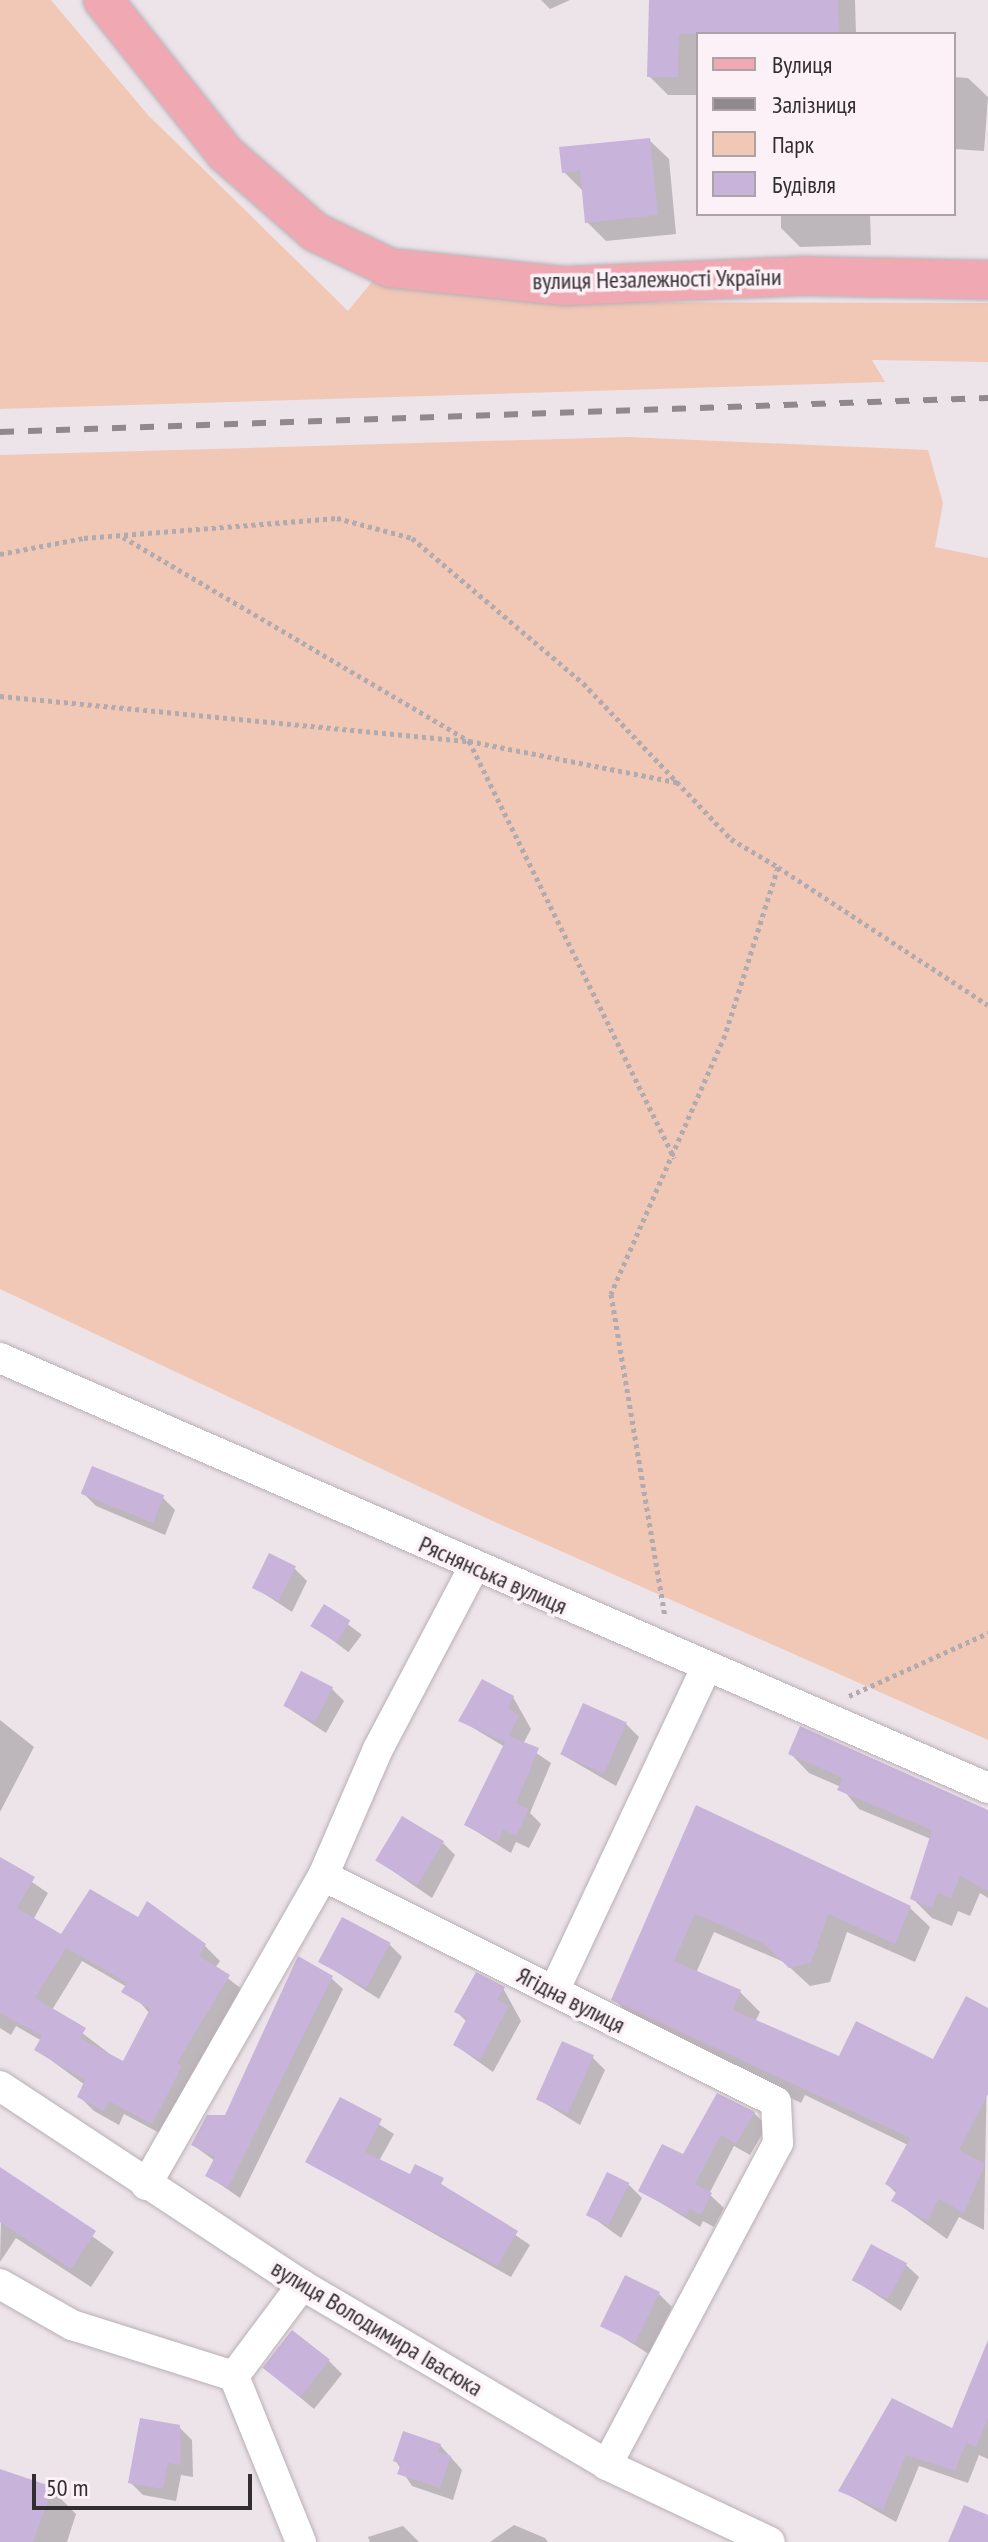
<!DOCTYPE html>
<html>
<head>
<meta charset="utf-8">
<style>
	body { margin:0 }
	#map { position:relative; width:988px; height:2542px; overflow:hidden; background:#ede4ea; font-family:"PT Sans Narrow",sans-serif }
	div>[style] { position:absolute }
	.green>* { inset:0; background:#f1c8b6 }
	.shadow>* { inset:0; background:#0003; transform-origin:0 0 }
	.building>* { inset:0; background:#c8b3da; transform-origin:0 0 }
	.path>* { height:5px; margin-top:-2.5px; transform-origin:0; background:repeating-linear-gradient(90deg,#b1aaaf 0 4px,transparent 0 8px) }
	.roads { filter:drop-shadow(0 0 2px #b8afb4) drop-shadow(0 0 2px #b8afb4) }
	.minor>* { height:30px; margin:-15px; padding:0 15px; transform-origin:15px; border-radius:15px; background:#fff }
	.major>* { height:38px; margin:-19px; padding:0 19px; transform-origin:19px; border-radius:19px; background:#f0a9b3 }
	.rail>* { height:6px; margin-top:-3px; transform-origin:0; background:repeating-linear-gradient(90deg,#8f898d 0 14px,transparent 0 28px) }
	span { translate:-50% -50%; white-space:nowrap; text-align:center; line-height:1.15; -webkit-text-stroke:7px #fbf1f7; paint-order:stroke }
	.street-label { font-size:24px; color:#322e30 }
	.legend { position:absolute; left:696px; top:32px; width:260px; height:184px; box-sizing:border-box; background:#fbf1f7; border:2px solid #aba3a7; margin:0; padding:10px 14px; list-style:none; font-size:24px; color:#322e30 }
	.legend li { display:flex; align-items:center; gap:16px; height:40px }
	.legend b { width:40px; border:2px solid #aba3a7 }
	.scale { position:absolute; left:32px; top:2474px; width:220px; height:36px; box-sizing:border-box; border:4px solid #322e30; border-top:0; padding-left:10px; font-size:24px; line-height:28px; white-space:nowrap; color:#322e30; -webkit-text-stroke:6px #fbf1f7; paint-order:stroke }
</style>
</head>
<body>
<div id="map">
	<div class="green">
		<i style="clip-path:polygon(0 0,51px 0,148px 115px,348px 311px,375px 278px,565px 302px,988px 303px,988px 362px,872px 360px,885px 382px,0 409px)"></i>
		<i style="clip-path:polygon(627px 437px,928px 450px,943px 503px,935px 547px,988px 558px,988px 1740px,488px 1519px,0 1289px,0 455px)"></i>
	</div>
	<div class="shadow">
		<i style="clip-path:polygon(541px 0,570px 0,550px 9px)"></i>
		<i style="clip-path:polygon(651px 0,855px 0,856px 34px,698px 34px,698px 95px,668px 95px,649px 76px)"></i>
		<i style="clip-path:polygon(954px 77px,968px 78px,988px 97px,984px 151px,954px 149px)"></i>
		<i style="clip-path:polygon(649px 140px,669px 159px,676px 234px,606px 241px,587px 222px,584px 192px,564px 172px)"></i>
		<i style="clip-path:polygon(781px 214px,870px 214px,871px 245px,800px 247px,781px 228px)"></i>
		<i style="clip-path:polygon(83px 1493px,162px 1497px,175px 1510px,165px 1535px,96px 1506px)"></i>
		<i style="clip-path:polygon(294px 1568px,307px 1581px,292px 1612px,254px 1587px)"></i>
		<i style="left:325px;top:1607px;width:46px;height:22px;rotate:37deg"></i>
		<i style="clip-path:polygon(331px 1688px,344px 1701px,326px 1733px,285px 1706px)"></i>
		<i style="clip-path:polygon(513px 1697px,531px 1729px,523px 1744px,551px 1763px,530px 1813px,541px 1824px,529px 1848px,516px 1842px,511px 1853px,466px 1825px,505px 1747px,460px 1720px)"></i>
		<i style="clip-path:polygon(0 1720px,34px 1747px,0 1812px)"></i>
		<i style="clip-path:polygon(626px 1724px,639px 1737px,616px 1786px,561px 1754px)"></i>
		<i style="clip-path:polygon(790px 1753px,988px 1818px,988px 1898px,980px 1893px,970px 1916px,958px 1911px,952px 1926px,932px 1918px,912px 1898px,931px 1839px,859px 1809px,841px 1787px,809px 1773px)"></i>
		<i style="clip-path:polygon(697px 1807px,910px 1908px,930px 1927px,915px 1962px,847px 1932px,830px 1982px,810px 1986px,784px 1962px,714px 1932px,696px 1973px,740px 1992px,760px 2012px,755px 2022px,840px 2059px,934px 2062px,988px 2010px,984px 2230px,959px 2217px,947px 2239px,894px 2201px,897px 2194px,887px 2184px,908px 2145px,805px 2095px,801px 2103px,633px 2019px,614px 1999px)"></i>
		<i style="clip-path:polygon(442px 1842px,455px 1855px,432px 1898px,378px 1861px)"></i>
		<i style="clip-path:polygon(evenodd,0 1860px,48px 1893px,33px 1920px,62px 1937px,139px 1920px,205px 1946px,220px 1961px,215px 1968px,244px 1991px,167px 2137px,124px 2114px,119px 2125px,94px 2111px,79px 2096px,85px 2085px,37px 2050px,42px 2041px,16px 2026px,11px 2035px,0 2028px,0 1860px,82px 1961px,127px 1987px,150px 2014px,123px 2064px,52px 2010px,82px 1961px)"></i>
		<i style="clip-path:polygon(389px 1944px,402px 1957px,379px 1999px,321px 1962px)"></i>
		<i style="clip-path:polygon(331px 1978px,343px 1989px,240px 2198px,208px 2176px,215px 2161px,193px 2145px,227px 2117px)"></i>
		<i style="clip-path:polygon(503px 1988px,521px 2021px,493px 2072px,455px 2045px,467px 2022px,457px 2012px)"></i>
		<i style="clip-path:polygon(592px 2057px,605px 2070px,580px 2125px,538px 2099px)"></i>
		<i style="clip-path:polygon(341px 2100px,394px 2134px,379px 2161px,411px 2177px,416px 2167px,530px 2245px,511px 2277px,307px 2162px)"></i>
		<i style="clip-path:polygon(754px 2113px,767px 2126px,750px 2155px,734px 2146px,709px 2194px,724px 2208px,714px 2227px,703px 2221px,700px 2227px,640px 2190px)"></i>
		<i style="clip-path:polygon(2px 2171px,114px 2252px,91px 2287px,16px 2238px,0 2262px)"></i>
		<i style="clip-path:polygon(629px 2185px,642px 2198px,621px 2238px,588px 2214px)"></i>
		<i style="clip-path:polygon(906px 2265px,919px 2277px,901px 2311px,854px 2280px)"></i>
		<i style="clip-path:polygon(659px 2294px,672px 2307px,649px 2354px,603px 2325px)"></i>
		<i style="clip-path:polygon(329px 2361px,342px 2374px,314px 2409px,265px 2368px)"></i>
		<i style="clip-path:polygon(988px 2373px,988px 2459px,979px 2455px,968px 2483px,919px 2466px,896px 2522px,840px 2490px,893px 2401px,953px 2430px)"></i>
		<i style="clip-path:polygon(179px 2427px,192px 2440px,193px 2477px,181px 2475px,176px 2501px,143px 2495px,130px 2482px)"></i>
		<i style="clip-path:polygon(440px 2445px,462px 2470px,453px 2500px,412px 2486px,395px 2460px)"></i>
		<i style="clip-path:polygon(0 2471px,51px 2489px,76px 2514px,67px 2542px,0 2542px)"></i>
		<i style="clip-path:polygon(514px 2525px,545px 2538px,548px 2542px,490px 2542px)"></i>
		<i style="clip-path:polygon(403px 2526px,419px 2542px,370px 2542px,368px 2537px)"></i>
	</div>
	<div class="building">
		<i style="clip-path:polygon(649px 0,838px 0,839px 34px,679px 34px,678px 77px,647px 77px)"></i>
		<i style="clip-path:polygon(650px 138px,658px 215px,585px 223px,580px 171px,562px 173px,559px 147px)"></i>
		<i style="left:92px;top:1466px;width:78px;height:30px;rotate:22deg"></i>
		<i style="left:269px;top:1553px;width:30px;height:39px;rotate:26deg"></i>
		<i style="left:324px;top:1604px;width:31px;height:26px;rotate:32deg"></i>
		<i style="left:301px;top:1671px;width:36px;height:39px;rotate:27deg"></i>
		<i style="clip-path:polygon(482px 1679px,514px 1696px,508px 1709px,519px 1715px,509px 1736px,539px 1748px,516px 1803px,529px 1809px,516px 1836px,503px 1830px,498px 1842px,464px 1825px,505px 1742px,458px 1721px)"></i>
		<i style="left:583px;top:1703px;width:48px;height:56px;rotate:24deg"></i>
		<i style="clip-path:polygon(800px 1726px,988px 1810px,988px 1891px,960px 1876px,951px 1898px,938px 1893px,932px 1908px,910px 1899px,932px 1830px,837px 1790px,843px 1778px,788px 1754px)"></i>
		<i style="clip-path:polygon(696px 1805px,911px 1906px,895px 1944px,828px 1914px,811px 1963px,789px 1968px,763px 1943px,695px 1914px,674px 1961px,741px 1990px,733px 2010px,839px 2056px,856px 2021px,933px 2059px,966px 1996px,988px 2008px,988px 2094px,959px 2150px,985px 2164px,964px 2213px,939px 2199px,927px 2221px,891px 2201px,897px 2191px,885px 2184px,910px 2138px,611px 2000px)"></i>
		<i style="left:402px;top:1816px;width:49px;height:52px;rotate:31deg"></i>
		<i style="clip-path:polygon(evenodd,0 1857px,35px 1877px,17px 1908px,61px 1934px,90px 1889px,138px 1917px,147px 1901px,206px 1944px,199px 1956px,230px 1975px,177px 2063px,182px 2066px,152px 2124px,109px 2101px,104px 2111px,77px 2097px,85px 2080px,34px 2050px,42px 2036px,0 2013px,0 1857px,66px 1948px,127px 1983px,121px 1992px,150px 2009px,123px 2061px,80px 2038px,86px 2028px,35px 1998px,66px 1948px)"></i>
		<i style="left:342px;top:1917px;width:55px;height:51px;rotate:28deg"></i>
		<i style="clip-path:polygon(298px 1956px,333px 1976px,228px 2188px,205px 2176px,215px 2157px,191px 2145px,207px 2115px,225px 2115px)"></i>
		<i style="clip-path:polygon(476px 1972px,505px 1987px,497px 2000px,509px 2006px,480px 2060px,453px 2045px,467px 2018px,454px 2012px)"></i>
		<i style="left:562px;top:2041px;width:35px;height:64px;rotate:24deg"></i>
		<i style="clip-path:polygon(717px 2093px,755px 2112px,736px 2144px,721px 2135px,695px 2184px,712px 2193px,701px 2215px,690px 2209px,686px 2216px,638px 2191px,662px 2144px,683px 2154px)"></i>
		<i style="clip-path:polygon(340px 2097px,382px 2119px,365px 2152px,410px 2174px,415px 2164px,444px 2178px,441px 2184px,518px 2231px,497px 2266px,305px 2162px)"></i>
		<i style="clip-path:polygon(0 2167px,96px 2231px,71px 2269px,0 2222px)"></i>
		<i style="left:607px;top:2172px;width:25px;height:48px;rotate:26deg"></i>
		<i style="left:871px;top:2244px;width:41px;height:41px;rotate:28deg"></i>
		<i style="left:625px;top:2275px;width:39px;height:57px;rotate:26deg"></i>
		<i style="left:292px;top:2330px;width:48px;height:48px;rotate:38deg"></i>
		<i style="clip-path:polygon(988px 2340px,988px 2418px,976px 2447px,966px 2443px,955px 2471px,906px 2455px,883px 2510px,838px 2491px,892px 2398px,952px 2428px)"></i>
		<i style="clip-path:polygon(140px 2418px,180px 2425px,181px 2465px,168px 2463px,163px 2489px,128px 2483px)"></i>
		<i style="clip-path:polygon(403px 2431px,441px 2444px,438px 2452px,451px 2456px,440px 2488px,397px 2474px,401px 2464px,393px 2461px)"></i>
		<i style="clip-path:polygon(0 2469px,53px 2487px,33px 2542px,0 2542px)"></i>
		<i style="clip-path:polygon(964px 2505px,988px 2515px,988px 2542px,948px 2542px)"></i>
	</div>
	<div class="path">
		<i style="left:123px;top:537px;width:402px;rotate:30.5deg"></i>
		<i style="left:469px;top:741px;width:212px;rotate:11.2deg"></i>
		<i style="left:0;top:554px;width:86px;rotate:-10.8deg"></i>
		<i style="left:84px;top:538px;width:254px;rotate:-4.5deg"></i>
		<i style="left:337px;top:518px;width:78px;rotate:14.9deg"></i>
		<i style="left:412px;top:538px;width:224px;rotate:40.3deg"></i>
		<i style="left:583px;top:683px;width:215px;rotate:46.5deg"></i>
		<i style="left:731px;top:839px;width:55px;rotate:30.8deg"></i>
		<i style="left:778px;top:867px;width:176px;rotate:107.5deg"></i>
		<i style="left:725px;top:1035px;width:283px;rotate:113.8deg"></i>
		<i style="left:611px;top:1294px;width:327px;rotate:80.5deg"></i>
		<i style="left:0;top:696px;width:471px;rotate:5.5deg"></i>
		<i style="left:469px;top:741px;width:465px;rotate:63.8deg"></i>
		<i style="left:778px;top:867px;width:251px;rotate:33.3deg"></i>
		<i style="left:849px;top:1696px;width:153px;rotate:-24.4deg"></i>
	</div>
	<div class="roads">
		<div class="minor">
			<i style="left:0;top:1358px;width:1078px;rotate:23.52deg"></i>
			<i style="left:323px;top:1876px;width:138px;rotate:-66.6deg"></i>
			<i style="left:378px;top:1749px;width:206px;rotate:-62.2deg"></i>
			<i style="left:554px;top:1991px;width:357px;rotate:-64.8deg"></i>
			<i style="left:0;top:2086px;width:362px;rotate:33.4deg"></i>
			<i style="left:302px;top:2285px;width:354px;rotate:30.5deg"></i>
			<i style="left:607px;top:2465px;width:180px;rotate:25.3deg"></i>
			<i style="left:146px;top:2185px;width:356px;rotate:-60.2deg"></i>
			<i style="left:323px;top:1876px;width:506px;rotate:26.51deg"></i>
			<i style="left:776px;top:2102px;width:41px;rotate:87.2deg"></i>
			<i style="left:778px;top:2143px;width:365px;rotate:118deg"></i>
			<i style="left:0;top:2284px;width:83px;rotate:29.7deg"></i>
			<i style="left:72px;top:2325px;width:170px;rotate:17.5deg"></i>
			<i style="left:301px;top:2542px;width:179px;rotate:-112deg"></i>
			<i style="left:234px;top:2376px;width:114px;rotate:-53.2deg"></i>
		</div>
		<div class="major">
			<i style="left:103px;top:0;width:197px;rotate:51.4deg"></i>
			<i style="left:226px;top:154px;width:118px;rotate:41.2deg"></i>
			<i style="left:315px;top:232px;width:83px;rotate:25.6deg"></i>
			<i style="left:390px;top:268px;width:176px;rotate:5.9deg"></i>
			<i style="left:565px;top:286px;width:243px;rotate:-2.4deg"></i>
			<i style="left:808px;top:276px;width:180px;rotate:1.3deg"></i>
		</div>
	</div>
	<div class="rail">
		<i style="left:0;top:432px;width:989px;rotate:-1.97deg"></i>
	</div>
	<div class="street-label">
		<span style="left:657px;top:279px;rotate:-1deg">вулиця Незалежності України</span>
		<span style="left:493px;top:1575px;rotate:24deg">Ряснянська вулиця</span>
		<span style="left:571px;top:2000px;rotate:27deg">Ягідна вулиця</span>
		<span style="left:377px;top:2328px;rotate:31deg">вулиця Володимира Івасюка</span>
	</div>
	<ul class="legend">
	<li><b style="height:10px;background:#f0a9b3"></b>Вулиця</li>
	<li><b style="height:10px;background:#8f898d"></b>Залізниця</li>
	<li><b style="height:22px;background:#f1c8b6"></b>Парк</li>
	<li><b style="height:22px;background:#c8b3da"></b>Будівля</li>
	</ul>
	<div class="scale">50 m</div>
</div>
</body>
</html>
